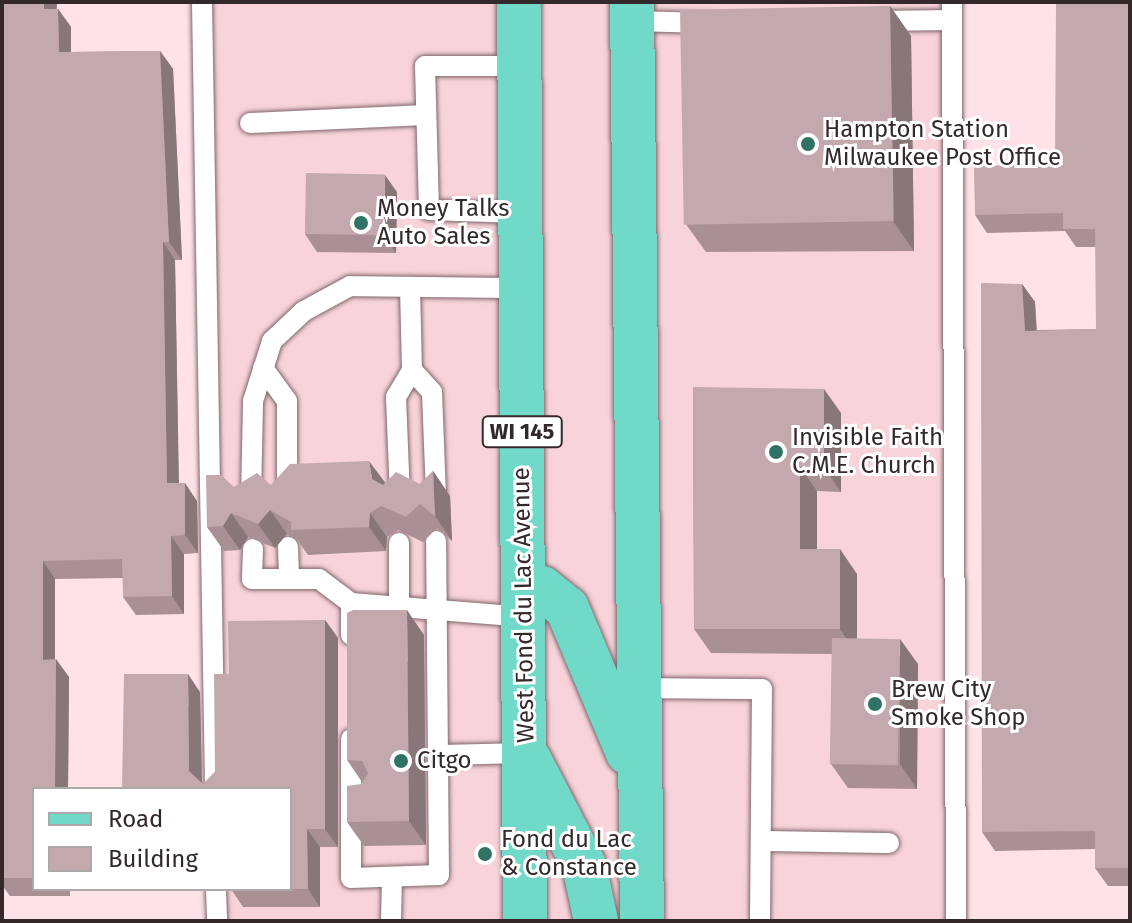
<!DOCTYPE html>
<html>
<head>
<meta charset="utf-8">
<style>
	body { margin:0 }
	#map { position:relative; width:1132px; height:923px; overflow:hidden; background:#fee2e8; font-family:"Fira Sans",sans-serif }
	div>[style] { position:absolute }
	.built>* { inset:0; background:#f8d3da }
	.roads { filter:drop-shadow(0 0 2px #7f676c) drop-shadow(0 0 2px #7f676c) }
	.lane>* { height:20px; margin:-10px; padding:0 10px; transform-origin:10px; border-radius:10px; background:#fff }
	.primary>* { height:44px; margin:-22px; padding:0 22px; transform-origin:22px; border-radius:22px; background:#70d9c8 }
	.wall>* { inset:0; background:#a89095 }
	.shaded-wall>* { inset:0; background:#887679 }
	.building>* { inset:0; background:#c3a8ad; transform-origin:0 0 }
	.dots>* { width:22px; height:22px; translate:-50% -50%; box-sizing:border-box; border:4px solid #fff; border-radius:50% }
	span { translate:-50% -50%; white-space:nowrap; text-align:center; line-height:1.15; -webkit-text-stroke:6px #fff; paint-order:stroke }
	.shield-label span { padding:2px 6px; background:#fff; border:2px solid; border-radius:6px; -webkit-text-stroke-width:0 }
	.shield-label { font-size:22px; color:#33292b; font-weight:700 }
	.poi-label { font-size:24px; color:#33292b }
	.left { translate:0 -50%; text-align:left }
	.street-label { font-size:24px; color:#33292b }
	.frame { position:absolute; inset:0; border:4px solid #33292b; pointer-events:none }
	.legend { position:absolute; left:32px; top:787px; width:260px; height:104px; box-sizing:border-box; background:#fff; border:2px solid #ada9aa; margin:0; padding:10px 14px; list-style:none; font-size:24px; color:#33292b }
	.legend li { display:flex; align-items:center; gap:16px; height:40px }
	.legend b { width:40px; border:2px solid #ada9aa }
</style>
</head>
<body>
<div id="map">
	<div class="built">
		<i style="clip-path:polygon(195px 2px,953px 2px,953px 921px,213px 921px,212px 889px,290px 889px,290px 789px,210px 789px)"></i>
	</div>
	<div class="roads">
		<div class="lane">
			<i style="left:202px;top:2px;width:787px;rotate:89.05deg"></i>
			<i style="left:952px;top:2px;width:919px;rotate:89.75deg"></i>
			<i style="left:632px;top:21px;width:76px;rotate:1.5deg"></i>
			<i style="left:876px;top:21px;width:76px;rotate:-0.8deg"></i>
			<i style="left:520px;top:66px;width:95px;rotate:180deg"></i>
			<i style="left:425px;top:66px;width:144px;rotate:88.4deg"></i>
			<i style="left:429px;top:210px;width:91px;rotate:1.9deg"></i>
			<i style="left:250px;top:123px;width:176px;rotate:-2.6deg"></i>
			<i style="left:410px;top:288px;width:82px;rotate:88.6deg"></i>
			<i style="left:412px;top:370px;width:30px;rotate:48deg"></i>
			<i style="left:432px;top:392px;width:104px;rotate:87.8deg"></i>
			<i style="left:263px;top:368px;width:41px;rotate:54deg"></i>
			<i style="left:287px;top:401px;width:92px;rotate:90deg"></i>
			<i style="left:400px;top:497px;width:100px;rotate:-92.3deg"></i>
			<i style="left:396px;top:397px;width:31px;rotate:-59deg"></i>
			<i style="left:251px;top:499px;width:98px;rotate:-88.8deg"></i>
			<i style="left:253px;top:401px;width:63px;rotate:-72.4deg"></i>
			<i style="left:272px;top:341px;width:44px;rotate:-43.2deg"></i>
			<i style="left:304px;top:311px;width:52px;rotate:-28.5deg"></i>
			<i style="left:350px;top:286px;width:171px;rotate:0.7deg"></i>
			<i style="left:288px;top:547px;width:32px;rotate:88deg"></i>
			<i style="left:253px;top:549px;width:30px;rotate:92deg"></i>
			<i style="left:252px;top:579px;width:67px"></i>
			<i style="left:319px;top:579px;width:40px;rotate:37deg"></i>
			<i style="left:351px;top:603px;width:32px;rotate:90deg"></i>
			<i style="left:351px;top:603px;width:175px;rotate:4.6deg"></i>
			<i style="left:399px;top:607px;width:64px;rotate:-90deg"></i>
			<i style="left:638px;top:688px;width:124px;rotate:0.5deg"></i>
			<i style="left:762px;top:689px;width:232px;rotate:90.5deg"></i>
			<i style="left:351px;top:739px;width:139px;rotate:90deg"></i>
			<i style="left:351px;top:878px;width:88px;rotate:-2deg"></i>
			<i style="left:439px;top:875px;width:334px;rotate:-90.5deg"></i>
			<i style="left:440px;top:755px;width:86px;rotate:-1.3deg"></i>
			<i style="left:761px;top:841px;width:128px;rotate:0.9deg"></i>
			<i style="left:216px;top:889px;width:32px;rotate:88deg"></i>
			<i style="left:391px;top:921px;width:44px;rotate:-88.7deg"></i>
		</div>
		<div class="primary">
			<i style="left:519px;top:2px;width:919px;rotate:89.63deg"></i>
			<i style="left:632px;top:2px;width:919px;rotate:89.38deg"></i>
			<i style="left:523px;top:587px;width:19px;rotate:3deg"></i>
			<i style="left:542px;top:588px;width:32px;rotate:39deg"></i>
			<i style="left:567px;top:608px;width:157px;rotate:67.2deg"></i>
			<i style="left:529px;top:759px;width:119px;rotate:62.6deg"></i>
			<i style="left:584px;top:865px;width:57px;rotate:77.9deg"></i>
		</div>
	</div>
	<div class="wall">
		<i style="clip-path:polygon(2px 2px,57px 2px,56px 9px,58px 9px,71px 27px,71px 52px,160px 51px,173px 69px,182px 260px,175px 260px,179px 483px,197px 501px,198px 553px,184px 554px,184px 614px,136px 615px,123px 597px,123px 578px,55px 579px,55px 659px,69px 677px,68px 789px,34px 789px,34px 889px,70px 889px,70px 896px,10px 896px,2px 885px)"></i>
		<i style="clip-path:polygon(1130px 2px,1130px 886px,1108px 886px,1095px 868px,1095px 849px,995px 851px,982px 832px,1022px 284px,1035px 302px,1037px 330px,1096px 329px,1096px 247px,1076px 247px,1065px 231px,987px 233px,975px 215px,1055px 164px)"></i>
		<i style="clip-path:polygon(890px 6px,911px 36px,914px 251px,706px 252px,685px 223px)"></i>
		<i style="clip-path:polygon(397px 192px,396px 253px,317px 252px,305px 234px)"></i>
		<i style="clip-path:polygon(693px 387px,841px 413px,841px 492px,817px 491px,817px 549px,857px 574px,857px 639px,918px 664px,917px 789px,848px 788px,831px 764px,832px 654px,711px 653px,694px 629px)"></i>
		<i style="clip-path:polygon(433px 471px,450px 496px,452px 541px,437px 528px,423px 542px,398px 530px,387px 537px,386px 551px,308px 555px,298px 541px,287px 534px,275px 548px,248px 537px,240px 550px,224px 551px,207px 527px,234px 487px,385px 483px,420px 484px)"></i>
		<i style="clip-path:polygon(325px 620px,338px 638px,338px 847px,320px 847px,320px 907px,243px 907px,231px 889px,290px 889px,122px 789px,200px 692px,202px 782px,203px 784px,215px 772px,229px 674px)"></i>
		<i style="clip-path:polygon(424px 635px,426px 845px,364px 846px,347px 822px,362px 782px,347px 760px)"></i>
	</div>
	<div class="shaded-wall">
		<i style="clip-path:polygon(44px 2px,57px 2px,56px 27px,44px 9px)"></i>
		<i style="clip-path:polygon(890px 6px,911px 36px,914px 251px,893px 221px)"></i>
		<i style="clip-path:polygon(58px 9px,71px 27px,71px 70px,59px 52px)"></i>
		<i style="clip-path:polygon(160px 51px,173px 69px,182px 260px,169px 242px)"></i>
		<i style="clip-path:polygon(385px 175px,397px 192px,396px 253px,384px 235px)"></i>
		<i style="clip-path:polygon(163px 242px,175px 260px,179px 501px,167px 483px)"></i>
		<i style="clip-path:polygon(1022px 284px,1035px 302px,1037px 349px,1025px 331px)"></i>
		<i style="clip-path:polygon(824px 389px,841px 413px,841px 492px,824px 467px)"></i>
		<i style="clip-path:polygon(369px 461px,387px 485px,389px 503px,372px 479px)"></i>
		<i style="clip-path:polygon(800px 467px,817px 491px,817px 574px,800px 549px)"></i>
		<i style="clip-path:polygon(433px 471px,450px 496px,452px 541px,435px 516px)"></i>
		<i style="clip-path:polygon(185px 483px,197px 501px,198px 553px,185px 535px)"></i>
		<i style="clip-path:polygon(270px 510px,287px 534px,275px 548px,258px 524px)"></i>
		<i style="clip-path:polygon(231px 513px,248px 537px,240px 550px,223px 526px)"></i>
		<i style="clip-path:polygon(370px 513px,387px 537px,386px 551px,369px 527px)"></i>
		<i style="clip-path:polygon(171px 536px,184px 554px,184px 614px,172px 596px)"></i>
		<i style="clip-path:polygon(840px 549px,857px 574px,857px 654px,840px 629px)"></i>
		<i style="clip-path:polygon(43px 561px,55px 579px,55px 678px,43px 660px)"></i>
		<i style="clip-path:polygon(407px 610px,424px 635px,426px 845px,409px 821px)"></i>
		<i style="clip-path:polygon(325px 620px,338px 638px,338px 847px,325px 829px)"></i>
		<i style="clip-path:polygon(900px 639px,918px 664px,917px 789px,900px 764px)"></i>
		<i style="clip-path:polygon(56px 659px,69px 677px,68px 789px,55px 789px)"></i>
		<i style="clip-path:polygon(188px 674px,200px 692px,202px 789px,189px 771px)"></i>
		<i style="clip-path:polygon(307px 829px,320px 847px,320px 907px,308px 889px)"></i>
	</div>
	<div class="building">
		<i style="clip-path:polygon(2px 2px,44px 2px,44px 9px,58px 9px,59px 52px,160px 51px,169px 242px,163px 242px,167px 483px,185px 483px,185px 535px,171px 536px,172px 596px,123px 597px,122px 559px,43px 561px,43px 660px,56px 659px,55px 789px,34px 789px,34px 878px,2px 878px)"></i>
		<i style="clip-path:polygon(1056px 2px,1130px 2px,1130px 868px,1095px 868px,1095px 831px,982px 832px,981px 283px,1022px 284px,1025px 331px,1096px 329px,1095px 229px,1063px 229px,1063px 213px,975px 215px,974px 166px,1055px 164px)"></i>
		<i style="left:890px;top:6px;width:215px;height:210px;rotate:89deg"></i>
		<i style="left:306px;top:173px;width:79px;height:61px;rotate:1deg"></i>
		<i style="clip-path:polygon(693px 387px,824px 389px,824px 467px,800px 467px,800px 549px,840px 549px,840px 629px,694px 629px)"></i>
		<i style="clip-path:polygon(369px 461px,372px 479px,383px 485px,396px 472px,420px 484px,433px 471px,435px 516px,420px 504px,406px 517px,381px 506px,370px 513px,369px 527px,291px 530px,291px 522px,270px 510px,258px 524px,231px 513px,223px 526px,207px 527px,206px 475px,221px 475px,234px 487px,257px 473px,271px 485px,290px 464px)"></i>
		<i style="clip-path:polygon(353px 610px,407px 610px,409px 821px,347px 822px,347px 786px,361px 784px,368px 773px,362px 761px,347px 760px,347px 613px)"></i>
		<i style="clip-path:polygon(325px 620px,325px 829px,307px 829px,308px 889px,290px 889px,290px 789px,122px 789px,124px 674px,188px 674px,189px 771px,203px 784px,215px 772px,214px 674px,229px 674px,228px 621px)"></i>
		<i style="left:832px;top:638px;width:68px;height:126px;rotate:1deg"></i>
	</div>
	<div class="dots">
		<i style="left:808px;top:144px;background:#307365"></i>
		<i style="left:361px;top:223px;background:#307365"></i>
		<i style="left:776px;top:452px;background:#307365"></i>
		<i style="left:875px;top:704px;background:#307365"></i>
		<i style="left:401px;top:761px;background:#307365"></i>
		<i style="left:485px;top:854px;background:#307365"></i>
	</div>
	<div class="shield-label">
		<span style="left:522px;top:432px">WI 145</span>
	</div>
	<div class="poi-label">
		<span class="left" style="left:824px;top:144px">Hampton Station<br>Milwaukee Post Office</span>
		<span class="left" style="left:377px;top:223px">Money Talks<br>Auto Sales</span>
		<span class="left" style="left:792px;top:452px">Invisible Faith<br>C.M.E. Church</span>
		<span class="left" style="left:891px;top:704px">Brew City<br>Smoke Shop</span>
		<span class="left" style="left:417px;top:761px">Citgo</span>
		<span class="left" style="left:501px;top:854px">Fond du Lac<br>&amp; Constance</span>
	</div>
	<div class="street-label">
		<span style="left:524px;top:605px;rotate:-91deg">West Fond du Lac Avenue</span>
	</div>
	<div class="frame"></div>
	<ul class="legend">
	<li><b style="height:10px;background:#70d9c8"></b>Road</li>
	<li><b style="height:22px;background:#c3a8ad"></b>Building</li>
	</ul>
</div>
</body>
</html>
